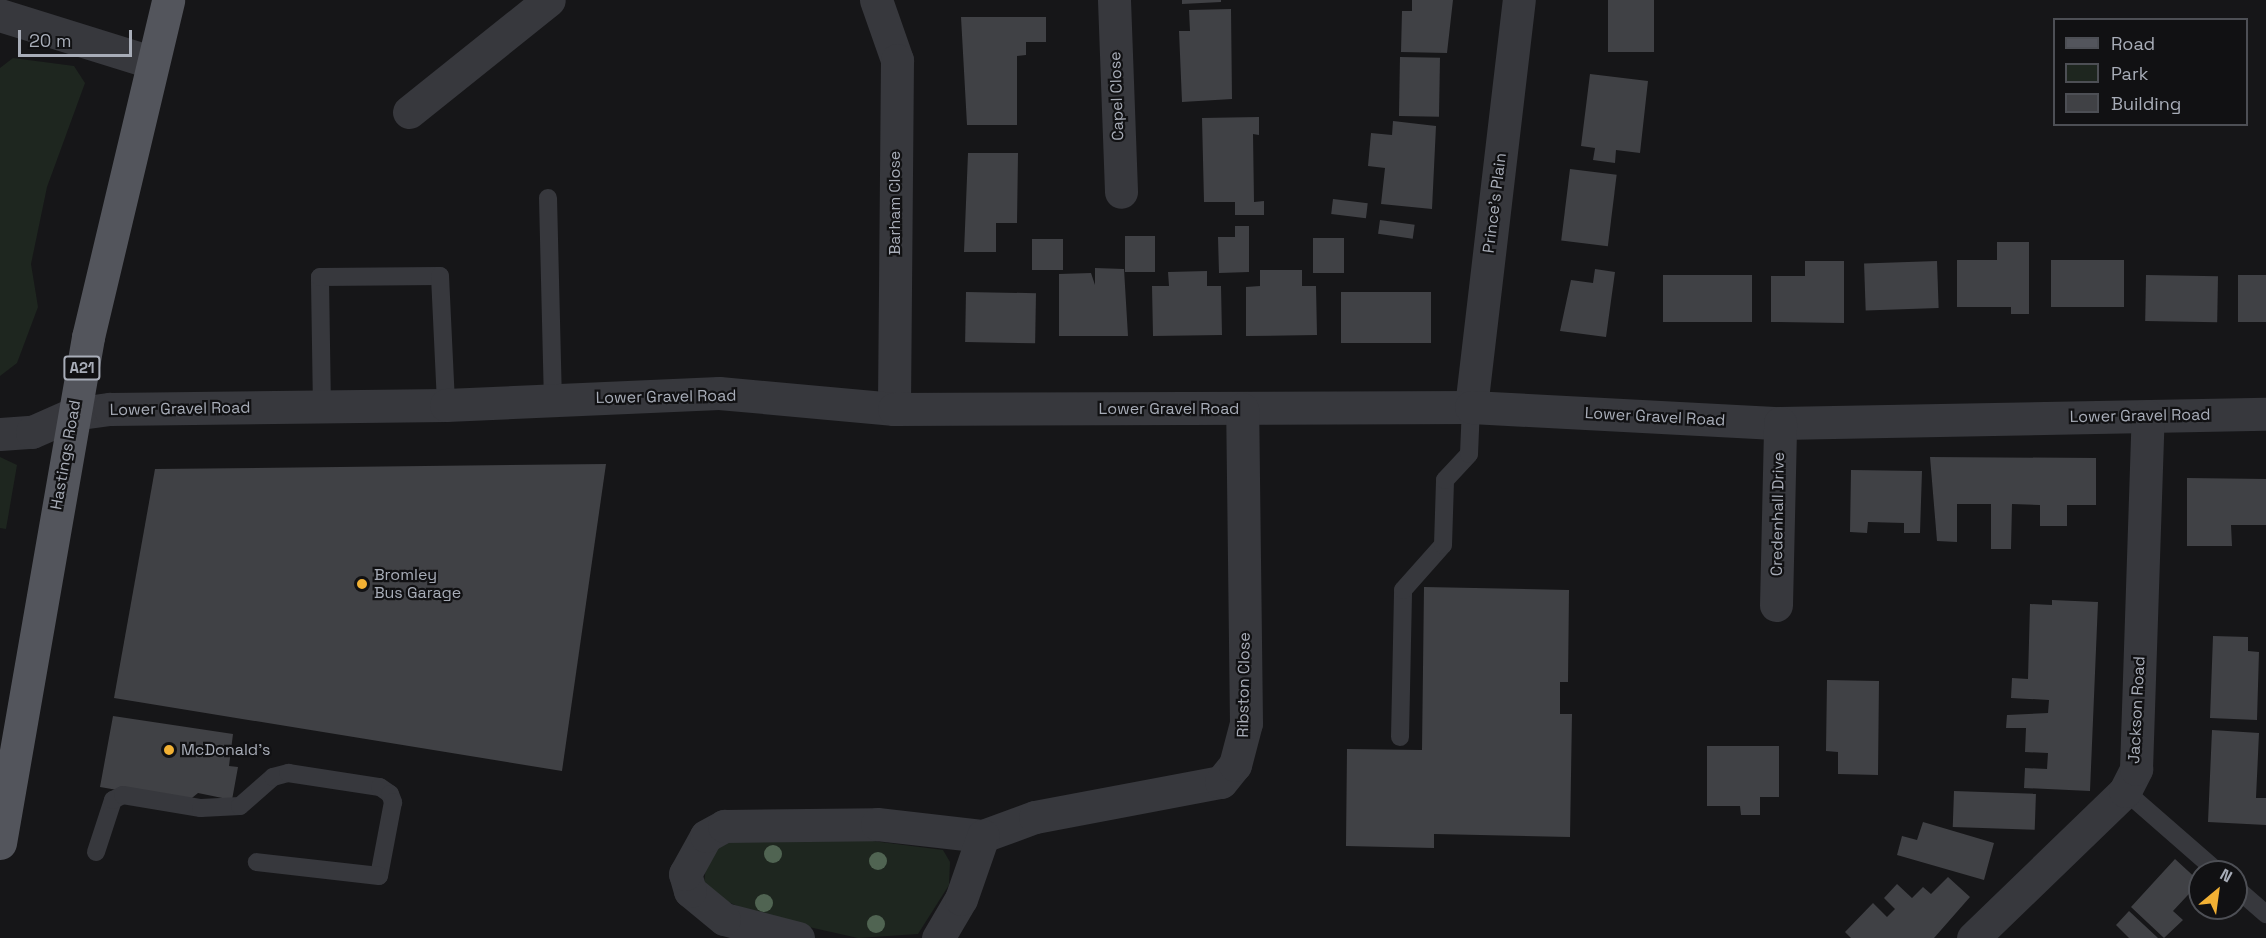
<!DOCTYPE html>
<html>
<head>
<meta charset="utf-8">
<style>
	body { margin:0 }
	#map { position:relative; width:2266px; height:938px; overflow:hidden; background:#161618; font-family:"Space Grotesk",sans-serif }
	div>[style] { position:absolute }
	.green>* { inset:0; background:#1e261f }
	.building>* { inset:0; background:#404145; transform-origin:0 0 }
	.lane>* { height:18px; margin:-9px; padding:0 9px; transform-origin:9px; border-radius:9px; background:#37383d }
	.street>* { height:33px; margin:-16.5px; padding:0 16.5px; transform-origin:16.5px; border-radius:16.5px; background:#37383d }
	.primary>* { height:33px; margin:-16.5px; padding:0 16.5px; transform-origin:16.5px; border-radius:16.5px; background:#53555c }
	.trees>* { width:18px; height:18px; margin:-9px; border-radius:50%; background:#506452 }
	.dots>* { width:16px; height:16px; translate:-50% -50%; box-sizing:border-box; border:3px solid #111113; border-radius:50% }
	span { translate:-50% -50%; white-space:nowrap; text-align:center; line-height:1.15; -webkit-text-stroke:4.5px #111113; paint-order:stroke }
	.shield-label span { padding:2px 4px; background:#111113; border:2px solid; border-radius:4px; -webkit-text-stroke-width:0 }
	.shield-label { font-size:15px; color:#a8adb8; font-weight:700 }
	.street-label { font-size:16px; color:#a8adb8 }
	.poi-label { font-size:16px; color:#a8adb8 }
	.left { translate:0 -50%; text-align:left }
	.legend { position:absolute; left:2053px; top:18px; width:195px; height:108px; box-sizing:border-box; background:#111113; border:2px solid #4d4f55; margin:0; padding:8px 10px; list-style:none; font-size:18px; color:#a8adb8 }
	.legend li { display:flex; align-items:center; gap:12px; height:30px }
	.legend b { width:30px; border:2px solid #4d4f55 }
	.north { position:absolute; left:2188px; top:860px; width:60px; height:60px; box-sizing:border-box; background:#111113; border:2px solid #4d4f55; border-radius:50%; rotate:29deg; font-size:16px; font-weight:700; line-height:24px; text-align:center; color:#a8adb8 }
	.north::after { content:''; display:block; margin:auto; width:21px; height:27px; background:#f2b134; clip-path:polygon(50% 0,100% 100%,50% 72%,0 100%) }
	.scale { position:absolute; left:18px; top:30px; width:114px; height:27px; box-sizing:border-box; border:3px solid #a8adb8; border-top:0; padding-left:8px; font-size:18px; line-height:21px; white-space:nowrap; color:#a8adb8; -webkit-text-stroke:4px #111113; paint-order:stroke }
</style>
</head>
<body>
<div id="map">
	<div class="green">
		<i style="clip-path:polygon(13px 58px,74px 66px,85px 83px,47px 187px,31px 264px,38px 307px,17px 363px,0 376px,0 68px)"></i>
		<i style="clip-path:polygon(0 457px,17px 465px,6px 529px,0 528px)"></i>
		<i style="clip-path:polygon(857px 839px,943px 850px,950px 862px,949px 885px,918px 934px,858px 938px,760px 916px,717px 897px,704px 884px,707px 855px,726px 842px)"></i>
	</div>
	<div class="building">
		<i style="clip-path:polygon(1182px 0,1221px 0,1221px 2px,1182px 4px)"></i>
		<i style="clip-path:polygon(1412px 0,1453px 0,1447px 53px,1401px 52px,1402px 11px,1412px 11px)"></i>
		<i style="left:1608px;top:0;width:46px;height:52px"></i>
		<i style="clip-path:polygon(1231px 9px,1232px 99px,1182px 102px,1179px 31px,1190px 31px,1189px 10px)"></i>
		<i style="clip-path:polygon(961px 17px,1046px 17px,1046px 42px,1026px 42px,1026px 55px,1017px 56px,1017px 125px,967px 125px)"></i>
		<i style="left:1400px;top:57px;width:40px;height:59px;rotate:1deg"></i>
		<i style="clip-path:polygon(1590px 74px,1648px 81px,1640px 153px,1616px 150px,1615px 163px,1593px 160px,1595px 148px,1581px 146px)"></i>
		<i style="clip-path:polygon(1259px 117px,1259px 135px,1253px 134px,1254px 202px,1264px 201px,1264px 215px,1235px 215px,1235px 202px,1204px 202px,1202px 118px)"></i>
		<i style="clip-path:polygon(1393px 121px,1436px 126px,1432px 209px,1381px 204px,1385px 168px,1368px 166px,1371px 133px,1392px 135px)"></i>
		<i style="clip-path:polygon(968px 153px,1018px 153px,1017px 223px,996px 223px,996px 252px,964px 252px)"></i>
		<i style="left:1570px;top:169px;width:47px;height:72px;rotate:7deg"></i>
		<i style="left:1333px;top:199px;width:35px;height:15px;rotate:7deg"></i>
		<i style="left:1380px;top:220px;width:35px;height:14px;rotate:8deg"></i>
		<i style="clip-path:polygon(1235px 226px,1249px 226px,1249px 272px,1219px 273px,1218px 237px,1235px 237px)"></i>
		<i style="left:1125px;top:236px;width:30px;height:36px"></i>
		<i style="left:1313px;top:238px;width:31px;height:35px"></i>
		<i style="left:1032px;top:239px;width:31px;height:31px"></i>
		<i style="clip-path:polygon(1997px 242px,2029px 242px,2029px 314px,2011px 314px,2011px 307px,1957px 307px,1957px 260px,1997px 260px)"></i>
		<i style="left:2051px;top:260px;width:73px;height:47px"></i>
		<i style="clip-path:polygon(1805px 261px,1844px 261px,1844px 323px,1771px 322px,1771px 276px,1805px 276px)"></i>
		<i style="left:1937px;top:261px;width:47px;height:73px;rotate:88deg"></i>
		<i style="clip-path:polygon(1095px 268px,1124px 269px,1128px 336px,1059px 336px,1059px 274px,1091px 273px,1095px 285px)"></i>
		<i style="clip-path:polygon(1595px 269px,1615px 272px,1606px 337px,1560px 331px,1571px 280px,1593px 283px)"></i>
		<i style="clip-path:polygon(1260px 270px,1302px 270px,1302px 286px,1316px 286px,1317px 335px,1246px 336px,1246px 287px,1260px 286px)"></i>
		<i style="clip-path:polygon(1207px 271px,1207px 286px,1221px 286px,1222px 335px,1153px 336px,1152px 286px,1169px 286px,1168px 272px)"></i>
		<i style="left:1663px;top:275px;width:89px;height:47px"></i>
		<i style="left:2146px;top:275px;width:72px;height:46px;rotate:1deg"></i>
		<i style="left:2238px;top:275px;width:28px;height:47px"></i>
		<i style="left:966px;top:292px;width:70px;height:50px;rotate:1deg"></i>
		<i style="left:1341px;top:292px;width:90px;height:51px"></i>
		<i style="clip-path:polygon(1930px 457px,2096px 458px,2096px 505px,2067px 505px,2067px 526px,2040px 526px,2040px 505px,2012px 504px,2011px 549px,1991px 549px,1991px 504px,1957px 504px,1957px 542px,1937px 541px)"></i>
		<i style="clip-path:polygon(606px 464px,562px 771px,114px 698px,155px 469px)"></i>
		<i style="clip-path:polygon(1851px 470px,1922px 471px,1920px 533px,1904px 533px,1904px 523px,1868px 522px,1867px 533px,1850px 532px)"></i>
		<i style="clip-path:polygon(2187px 478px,2266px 479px,2266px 525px,2231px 525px,2232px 546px,2187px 546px)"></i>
		<i style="clip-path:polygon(1424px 587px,1569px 590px,1568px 682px,1560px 682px,1560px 714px,1572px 714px,1570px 837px,1434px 834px,1434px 848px,1346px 846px,1347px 749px,1422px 750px)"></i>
		<i style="clip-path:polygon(2052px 600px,2098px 602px,2090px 791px,2024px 788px,2025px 768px,2047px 769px,2048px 753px,2025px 752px,2026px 728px,2006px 728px,2007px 715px,2048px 713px,2049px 700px,2011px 698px,2012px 678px,2028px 679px,2030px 604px,2052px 605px)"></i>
		<i style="clip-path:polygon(2213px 636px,2248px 637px,2248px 651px,2259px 652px,2257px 720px,2210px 718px)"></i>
		<i style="clip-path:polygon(1827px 680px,1879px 681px,1878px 775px,1838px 774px,1838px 752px,1826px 751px)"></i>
		<i style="clip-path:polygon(113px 716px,233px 734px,229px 766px,238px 767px,232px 800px,198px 793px,187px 802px,100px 787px)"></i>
		<i style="clip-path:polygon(2212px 730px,2259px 733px,2256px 798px,2266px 798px,2266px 825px,2208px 822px)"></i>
		<i style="clip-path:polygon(1707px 746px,1779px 746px,1779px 797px,1760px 797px,1760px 815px,1741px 815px,1740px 806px,1707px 806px)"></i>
		<i style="left:1954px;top:791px;width:82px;height:36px;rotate:2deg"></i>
		<i style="clip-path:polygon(1923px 822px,1994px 843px,1984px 880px,1897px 855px,1902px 836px,1917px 840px)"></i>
		<i style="clip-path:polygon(2175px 859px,2200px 882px,2173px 911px,2183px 920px,2164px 938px,2131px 907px)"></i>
		<i style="clip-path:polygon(1948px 877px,1970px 897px,1934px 938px,1851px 938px,1845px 932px,1873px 903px,1887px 917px,1895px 909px,1884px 898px,1897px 884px,1912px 898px,1923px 887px,1931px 894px)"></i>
		<i style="clip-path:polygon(2129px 911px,2158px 938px,2129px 938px,2116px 925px)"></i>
	</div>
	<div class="lane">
		<i style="left:548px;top:198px;width:200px;rotate:88.6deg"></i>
		<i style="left:322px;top:408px;width:131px;rotate:-90.9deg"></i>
		<i style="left:320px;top:277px;width:120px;rotate:-0.5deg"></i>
		<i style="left:440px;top:276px;width:129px;rotate:87.3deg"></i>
		<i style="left:1400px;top:737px;width:147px;rotate:-88.8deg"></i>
		<i style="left:1403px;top:590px;width:60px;rotate:-48.4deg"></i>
		<i style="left:1443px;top:545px;width:65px;rotate:-88.2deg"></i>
		<i style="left:1445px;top:480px;width:35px;rotate:-47deg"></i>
		<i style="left:1469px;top:454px;width:47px;rotate:-87.6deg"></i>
		<i style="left:2125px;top:791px;width:123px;rotate:41.1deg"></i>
		<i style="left:96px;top:852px;width:55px;rotate:-71.9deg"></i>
		<i style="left:113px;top:800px;width:11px;rotate:-27deg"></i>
		<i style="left:123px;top:795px;width:79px;rotate:9.5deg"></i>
		<i style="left:201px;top:808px;width:39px;rotate:-3deg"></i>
		<i style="left:240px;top:806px;width:44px;rotate:-41.3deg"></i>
		<i style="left:273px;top:777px;width:16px;rotate:-15deg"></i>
		<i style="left:288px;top:773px;width:93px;rotate:8.7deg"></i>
		<i style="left:380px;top:787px;width:12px;rotate:35deg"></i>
		<i style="left:390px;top:794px;width:9px;rotate:69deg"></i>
		<i style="left:393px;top:802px;width:75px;rotate:100.7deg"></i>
		<i style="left:379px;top:876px;width:123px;rotate:-173.5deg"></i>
		<i style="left:2236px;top:888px;width:40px;rotate:41deg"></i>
	</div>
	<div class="street">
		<i style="left:876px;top:0;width:64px;rotate:70.7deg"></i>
		<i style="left:897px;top:60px;width:349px;rotate:90.5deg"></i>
		<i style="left:1114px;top:0;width:192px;rotate:87.9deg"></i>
		<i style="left:0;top:15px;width:158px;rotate:17.3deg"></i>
		<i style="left:409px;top:112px;width:179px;rotate:-38.7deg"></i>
		<i style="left:1471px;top:407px;width:410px;rotate:-83.3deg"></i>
		<i style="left:0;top:434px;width:32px;rotate:-4deg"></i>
		<i style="left:32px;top:432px;width:45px;rotate:-23.7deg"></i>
		<i style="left:73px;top:414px;width:37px;rotate:-8deg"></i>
		<i style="left:110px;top:409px;width:336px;rotate:-0.7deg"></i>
		<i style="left:446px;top:405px;width:273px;rotate:-2.5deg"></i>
		<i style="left:719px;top:393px;width:176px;rotate:5.2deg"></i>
		<i style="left:894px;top:409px;width:577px;rotate:-0.2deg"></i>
		<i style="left:1471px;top:407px;width:309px;rotate:3deg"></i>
		<i style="left:1780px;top:423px;width:486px;rotate:-1.1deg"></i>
		<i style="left:1776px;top:605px;width:182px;rotate:-88.7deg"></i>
		<i style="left:798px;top:938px;width:76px;rotate:-165.6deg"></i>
		<i style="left:724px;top:919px;width:44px;rotate:-140.5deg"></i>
		<i style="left:690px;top:891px;width:18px;rotate:-106deg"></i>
		<i style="left:685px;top:874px;width:43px;rotate:-61.1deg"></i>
		<i style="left:706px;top:836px;width:21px;rotate:-29deg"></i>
		<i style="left:724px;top:826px;width:153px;rotate:-0.7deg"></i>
		<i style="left:877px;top:824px;width:107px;rotate:6.5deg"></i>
		<i style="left:983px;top:836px;width:55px;rotate:-20.1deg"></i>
		<i style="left:1035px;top:817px;width:189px;rotate:-10.7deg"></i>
		<i style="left:1221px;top:782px;width:22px;rotate:-51deg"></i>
		<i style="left:1235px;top:765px;width:43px;rotate:-75.3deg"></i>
		<i style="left:1246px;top:723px;width:314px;rotate:-90.7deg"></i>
		<i style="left:938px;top:938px;width:45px;rotate:-59.5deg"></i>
		<i style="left:961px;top:899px;width:67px;rotate:-70.8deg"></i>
		<i style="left:1973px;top:938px;width:211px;rotate:-44deg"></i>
		<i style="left:2125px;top:791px;width:25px;rotate:-63deg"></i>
		<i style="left:2136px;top:769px;width:353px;rotate:-88.1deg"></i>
	</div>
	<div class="primary">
		<i style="left:0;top:843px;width:514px;rotate:-80.13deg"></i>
		<i style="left:88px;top:337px;width:346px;rotate:-76.6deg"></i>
	</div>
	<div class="trees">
		<i style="left:773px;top:854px"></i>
		<i style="left:878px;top:861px"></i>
		<i style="left:764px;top:903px"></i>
		<i style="left:876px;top:924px"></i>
	</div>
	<div class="dots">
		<i style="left:362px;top:584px;background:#f2b134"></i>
		<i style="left:169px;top:750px;background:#f2b134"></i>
	</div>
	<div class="shield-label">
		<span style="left:82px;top:368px">A21</span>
	</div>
	<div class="street-label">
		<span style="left:1117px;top:96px;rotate:-92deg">Capel Close</span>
		<span style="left:895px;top:203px;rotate:-90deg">Barham Close</span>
		<span style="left:1495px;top:203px;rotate:-83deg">Prince's Plain</span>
		<span style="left:666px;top:397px;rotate:-1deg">Lower Gravel Road</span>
		<span style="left:180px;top:409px;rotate:-1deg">Lower Gravel Road</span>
		<span style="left:1169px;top:409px">Lower Gravel Road</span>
		<span style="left:2140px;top:416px;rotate:-1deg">Lower Gravel Road</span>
		<span style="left:1655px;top:417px;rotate:3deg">Lower Gravel Road</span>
		<span style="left:66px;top:455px;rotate:-80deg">Hastings Road</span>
		<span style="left:1778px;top:514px;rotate:-89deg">Credenhall Drive</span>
		<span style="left:1244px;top:685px;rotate:-89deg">Ribston Close</span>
		<span style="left:2137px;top:710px;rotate:-87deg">Jackson Road</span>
	</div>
	<div class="poi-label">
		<span class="left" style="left:374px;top:584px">Bromley<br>Bus Garage</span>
		<span class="left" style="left:181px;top:750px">McDonald's</span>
	</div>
	<ul class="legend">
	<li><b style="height:8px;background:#53555c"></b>Road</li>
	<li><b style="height:16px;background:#1e261f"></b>Park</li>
	<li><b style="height:16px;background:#404145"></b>Building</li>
	</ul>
	<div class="north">N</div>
	<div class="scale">20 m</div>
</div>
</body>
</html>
